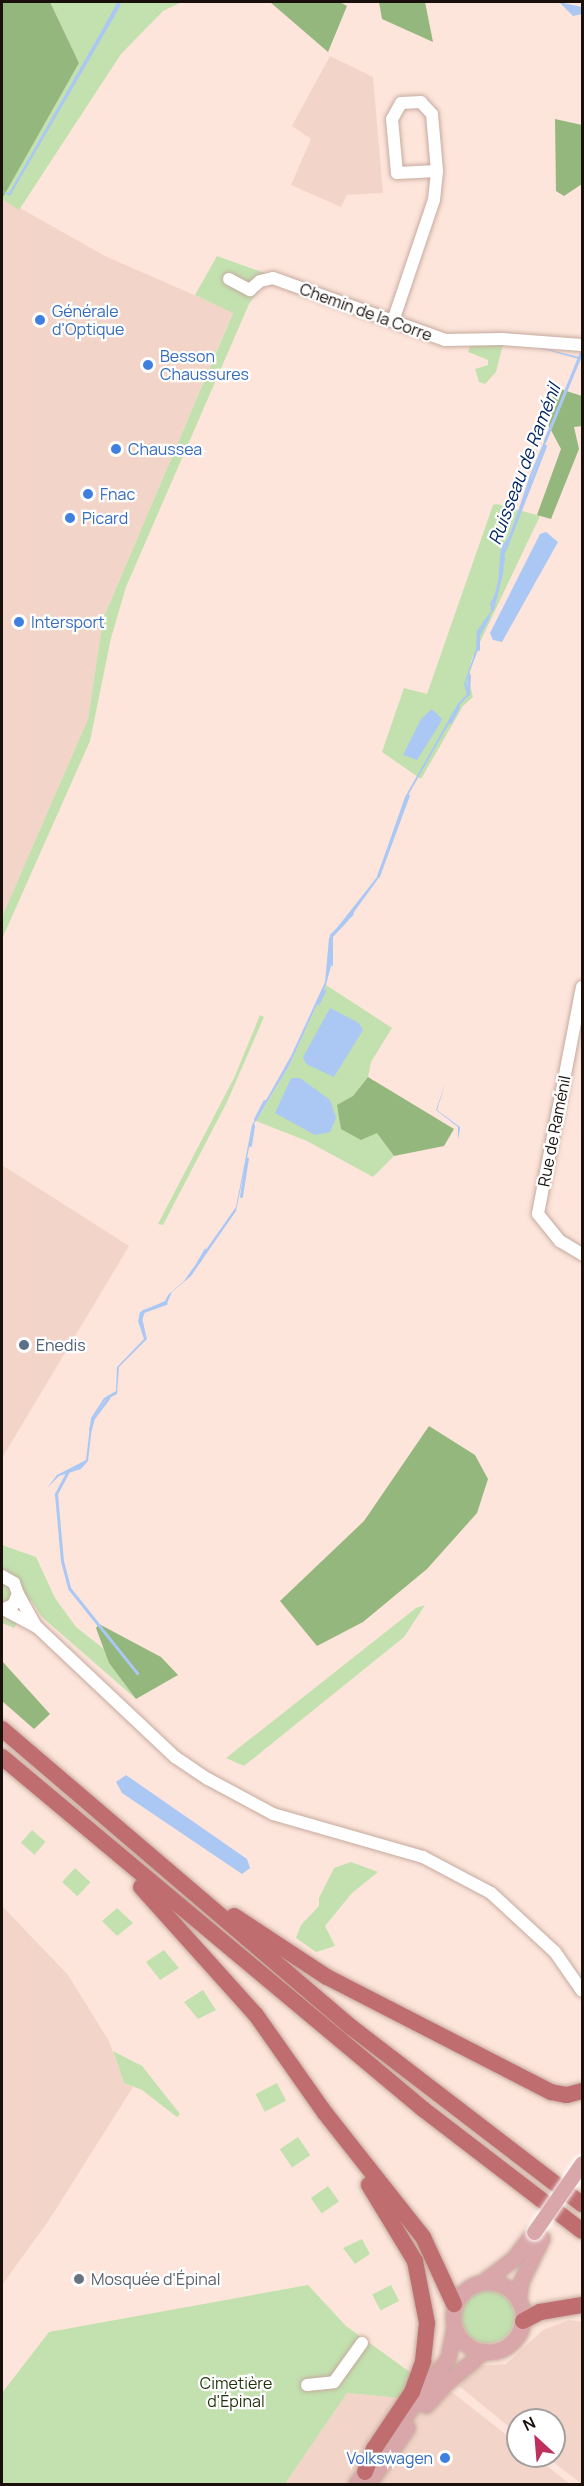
<!DOCTYPE html>
<html>
<head>
<meta charset="utf-8">
<style>
	body { margin:0 }
	#map { position:relative; width:584px; height:2486px; overflow:hidden; background:#fde5db; font-family:Manrope,sans-serif }
	div>[style] { position:absolute }
	.built>* { inset:0; background:#f2d5c8 }
	.green>* { inset:0; background:#c2e1af; transform-origin:0 0 }
	.round { border-radius:50% }
	.forest>* { inset:0; background:#94b77d }
	.water>* { inset:0; background:#abc8f5 }
	.stream>* { height:3px; margin:-1.5px; padding:0 1.5px; transform-origin:1.5px; border-radius:1.5px; background:#abc8f5 }
	.roads { filter:drop-shadow(0 0 2px #c6aa9e) drop-shadow(0 0 2px #c6aa9e) }
	.minor>* { height:12px; margin:-6px; padding:0 6px; transform-origin:6px; border-radius:6px; background:#fff }
	.major>* { height:15px; margin:-7.5px; padding:0 7.5px; transform-origin:7.5px; border-radius:7.5px; background:#d9a7a9 }
	.major>.ring { margin:-7.5px; padding:0; box-sizing:content-box; background:none; border:15px solid #d9a7a9; border-radius:50% }
	.highway>* { height:16px; margin:-8px; padding:0 8px; transform-origin:8px; border-radius:8px; background:#bf6d6f }
	.bridges { filter:drop-shadow(0 0 2px #fff) drop-shadow(0 0 2px #fff) }
	.major-bridge>* { height:15px; margin:-7.5px; padding:0 7.5px; transform-origin:7.5px; border-radius:7.5px; background:#d9a7a9 }
	.dots>* { width:16px; height:16px; translate:-50% -50%; box-sizing:border-box; border:3px solid #fff; border-radius:50% }
	span { translate:-50% -50%; white-space:nowrap; text-align:center; line-height:1.15; -webkit-text-stroke:4.5px #fff; paint-order:stroke }
	.shop-label { font-size:16px; color:#366cbe }
	.left { translate:0 -50%; text-align:left }
	.right { translate:-100% -50%; text-align:right }
	.street-label { font-size:16px; color:#19100c }
	.service-label { font-size:16px; color:#4e5e75 }
	.worship-label { font-size:16px; color:#5b616d }
	.park-label { font-size:16px; color:#1d3309 }
	.water-label { font-size:18px; color:#002664; font-style:italic }
	.frame { position:absolute; inset:0; border:3px solid #19100c; pointer-events:none }
	.north { position:absolute; left:506px; top:2408px; width:60px; height:60px; box-sizing:border-box; background:#fff; border:2px solid #a39f9e; border-radius:50%; rotate:334deg; font-size:16px; font-weight:700; line-height:24px; text-align:center; color:#19100c }
	.north::after { content:''; display:block; margin:auto; width:21px; height:27px; background:#be2f5b; clip-path:polygon(50% 0,100% 100%,50% 72%,0 100%) }
</style>
</head>
<body>
<div id="map">
	<div class="built">
		<i style="clip-path:polygon(330px 56px,373px 77px,383px 193px,347px 195px,341px 207px,291px 185px,311px 139px,292px 126px)"></i>
		<i style="clip-path:polygon(2px 198px,105px 256px,233px 312px,103px 619px,88px 719px,2px 917px)"></i>
		<i style="clip-path:polygon(2px 1165px,129px 1246px,2px 1458px)"></i>
		<i style="clip-path:polygon(2px 1906px,68px 1975px,109px 2041px,124px 2083px,133px 2087px,49px 2220px,2px 2285px)"></i>
		<i style="clip-path:polygon(569px 2320px,582px 2322px,582px 2484px,545px 2456px,554px 2456px,554px 2420px,518px 2420px,518px 2434px,459px 2386px,478px 2366px,506px 2364px,543px 2330px)"></i>
		<i style="clip-path:polygon(443px 2385px,518px 2444px,518px 2456px,534px 2456px,570px 2484px,285px 2484px,347px 2393px,401px 2398px)"></i>
	</div>
	<div class="green">
		<i style="clip-path:polygon(50px 2px,182px 2px,163px 11px,121px 54px,19px 210px,2px 199px,79px 63px)"></i>
		<i style="clip-path:polygon(217px 256px,447px 338px,503px 344px,496px 372px,485px 384px,479px 382px,475px 369px,488px 365px,488px 360px,468px 352px,471px 344px,431px 341px,285px 285px,262px 286px,249px 304px,126px 587px,111px 638px,90px 741px,2px 939px,2px 917px,88px 719px,103px 619px,233px 313px,195px 295px)"></i>
		<i style="clip-path:polygon(497px 504px,540px 516px,471px 661px,469px 682px,473px 697px,463px 706px,421px 779px,382px 752px,404px 688px,427px 694px,493px 505px)"></i>
		<i style="clip-path:polygon(326px 985px,392px 1028px,371px 1062px,368px 1077px,353px 1096px,394px 1156px,373px 1177px,307px 1141px,256px 1121px,289px 1066px)"></i>
		<i style="clip-path:polygon(260px 1015px,264px 1017px,227px 1102px,163px 1225px,158px 1224px,235px 1076px)"></i>
		<i style="clip-path:polygon(2px 1545px,36px 1557px,55px 1598px,76px 1627px,104px 1649px,109px 1663px,136px 1699px,42px 1617px,31px 1600px,14px 1628px,2px 1623px)"></i>
		<i style="clip-path:polygon(425px 1605px,404px 1637px,244px 1766px,226px 1758px,416px 1608px)"></i>
		<i style="left:32px;top:1830px;width:18px;height:17px;rotate:41deg"></i>
		<i style="clip-path:polygon(351px 1862px,378px 1872px,352px 1893px,325px 1926px,335px 1946px,316px 1952px,296px 1938px,301px 1925px,319px 1906px,319px 1898px,334px 1868px)"></i>
		<i style="left:75px;top:1868px;width:21px;height:19px;rotate:43deg"></i>
		<i style="clip-path:polygon(117px 1908px,133px 1923px,117px 1936px,102px 1921px)"></i>
		<i style="clip-path:polygon(164px 1950px,179px 1968px,160px 1980px,146px 1962px)"></i>
		<i style="clip-path:polygon(203px 1990px,216px 2010px,198px 2019px,184px 2002px)"></i>
		<i style="clip-path:polygon(113px 2051px,142px 2066px,180px 2114px,177px 2117px,142px 2090px,124px 2083px)"></i>
		<i style="left:277px;top:2083px;width:20px;height:24px;rotate:63deg"></i>
		<i style="left:298px;top:2137px;width:22px;height:22px;rotate:56deg"></i>
		<i style="left:328px;top:2186px;width:19px;height:21px;rotate:55deg"></i>
		<i style="clip-path:polygon(362px 2239px,370px 2254px,355px 2264px,343px 2248px)"></i>
		<i style="clip-path:polygon(308px 2285px,346px 2326px,414px 2375px,401px 2398px,347px 2393px,285px 2484px,2px 2484px,2px 2393px,49px 2332px)"></i>
		<i style="left:391px;top:2285px;width:18px;height:21px;rotate:63deg"></i>
		<i class="round" style="left:462px;top:2291px;width:52px;height:52px"></i>
	</div>
	<div class="forest">
		<i style="clip-path:polygon(2px 2px,50px 2px,79px 63px,2px 199px)"></i>
		<i style="clip-path:polygon(270px 2px,340px 2px,347px 6px,328px 52px)"></i>
		<i style="clip-path:polygon(379px 2px,425px 2px,433px 42px,382px 19px)"></i>
		<i style="clip-path:polygon(555px 119px,582px 125px,582px 184px,564px 196px,556px 191px)"></i>
		<i style="clip-path:polygon(557px 388px,582px 396px,582px 426px,574px 427px,579px 449px,551px 519px,537px 515px,561px 449px,543px 415px)"></i>
		<i style="clip-path:polygon(368px 1077px,454px 1129px,444px 1146px,394px 1156px,377px 1133px,361px 1140px,341px 1129px,337px 1105px,353px 1096px)"></i>
		<i style="clip-path:polygon(429px 1426px,475px 1455px,488px 1479px,477px 1513px,427px 1569px,363px 1622px,317px 1646px,280px 1601px,364px 1521px)"></i>
		<i style="clip-path:polygon(99px 1624px,161px 1657px,178px 1675px,136px 1699px,109px 1663px,96px 1628px)"></i>
		<i style="clip-path:polygon(2px 1661px,50px 1714px,34px 1729px,2px 1701px)"></i>
	</div>
	<div class="water">
		<i style="clip-path:polygon(118px 2px,121px 5px,10px 196px,2px 191px,9px 193px)"></i>
		<i style="clip-path:polygon(559px 2px,582px 7px,582px 14px,573px 16px)"></i>
		<i style="clip-path:polygon(514px 341px,579px 357px,582px 343px,582px 356px,532px 476px,530px 485px,510px 540px,504px 547px,505px 560px,498px 594px,492px 603px,492px 612px,480px 629px,479px 647px,466px 682px,470px 694px,459px 706px,406px 799px,378px 879px,346px 923px,331px 939px,331px 966px,326px 985px,289px 1066px,254px 1124px,236px 1211px,191px 1276px,172px 1292px,167px 1303px,141px 1314px,147px 1339px,119px 1367px,117px 1394px,105px 1400px,93px 1418px,88px 1461px,81px 1469px,59px 1476px,47px 1488px,57px 1475px,86px 1460px,91px 1418px,104px 1398px,116px 1391px,117px 1367px,144px 1339px,138px 1321px,140px 1312px,165px 1301px,168px 1295px,184px 1281px,236px 1207px,252px 1125px,291px 1056px,325px 982px,329px 938px,377px 877px,405px 797px,457px 705px,467px 694px,464px 684px,476px 649px,477px 631px,491px 611px,490px 603px,497px 592px,501px 547px,510px 536px,530px 475px,579px 359px)"></i>
		<i style="clip-path:polygon(546px 532px,558px 542px,502px 642px,493px 640px,490px 633px,540px 534px)"></i>
		<i style="clip-path:polygon(432px 709px,442px 719px,439px 725px,417px 760px,403px 755px,421px 719px)"></i>
		<i style="clip-path:polygon(457px 985px,446px 1081px,437px 1110px,460px 1127px,460px 1129px,458px 1140px,458px 1127px,436px 1110px,446px 1081px)"></i>
		<i style="clip-path:polygon(330px 1008px,359px 1023px,363px 1030px,334px 1077px,306px 1064px,303px 1057px)"></i>
		<i style="clip-path:polygon(291px 1078px,300px 1078px,330px 1100px,336px 1118px,330px 1132px,315px 1135px,275px 1113px)"></i>
		<i style="clip-path:polygon(126px 1775px,247px 1859px,250px 1868px,242px 1874px,122px 1793px,116px 1782px)"></i>
	</div>
	<div class="stream">
		<i style="left:106px;top:26px;width:27px;rotate:-63deg"></i>
		<i style="left:545px;top:440px;width:97px;rotate:-67.7deg"></i>
		<i style="left:504px;top:551px;width:113px;rotate:-68.7deg"></i>
		<i style="left:492px;top:609px;width:41px;rotate:-76deg"></i>
		<i style="left:478px;top:649px;width:14px;rotate:-90deg"></i>
		<i style="left:478px;top:635px;width:21px;rotate:-61deg"></i>
		<i style="left:468px;top:694px;width:19px;rotate:-87deg"></i>
		<i style="left:450px;top:722px;width:17px;rotate:-62deg"></i>
		<i style="left:378px;top:876px;width:86px;rotate:-69.7deg"></i>
		<i style="left:331px;top:964px;width:29px;rotate:-90deg"></i>
		<i style="left:331px;top:935px;width:30px;rotate:-46deg"></i>
		<i style="left:318px;top:1003px;width:14px;rotate:-65deg"></i>
		<i style="left:255px;top:1119px;width:20px;rotate:-63deg"></i>
		<i style="left:250px;top:1145px;width:20px;rotate:-81deg"></i>
		<i style="left:241px;top:1196px;width:38px;rotate:-81deg"></i>
		<i style="left:198px;top:1262px;width:14px;rotate:-60deg"></i>
		<i style="left:142px;top:1327px;width:7px;rotate:-106deg"></i>
		<i style="left:140px;top:1320px;width:9px;rotate:-72deg"></i>
		<i style="left:143px;top:1311px;width:24px;rotate:-19deg"></i>
		<i style="left:90px;top:1429px;width:11px;rotate:-75deg"></i>
		<i style="left:93px;top:1418px;width:26px;rotate:-53deg"></i>
		<i style="left:67px;top:1473px;width:24px;rotate:118deg"></i>
		<i style="left:56px;top:1494px;width:67px;rotate:84.9deg"></i>
		<i style="left:62px;top:1561px;width:28px;rotate:75deg"></i>
		<i style="left:69px;top:1588px;width:109px;rotate:51.3deg"></i>
	</div>
	<div class="roads">
		<div class="minor">
			<i style="left:229px;top:279px;width:24px;rotate:28deg"></i>
			<i style="left:250px;top:290px;width:13px;rotate:-42deg"></i>
			<i style="left:260px;top:281px;width:13px;rotate:-13deg"></i>
			<i style="left:273px;top:278px;width:183px;rotate:19.8deg"></i>
			<i style="left:445px;top:340px;width:57px;rotate:-1deg"></i>
			<i style="left:502px;top:339px;width:80px;rotate:4.3deg"></i>
			<i style="left:393px;top:321px;width:128px;rotate:-71.3deg"></i>
			<i style="left:434px;top:200px;width:29px;rotate:-84deg"></i>
			<i style="left:437px;top:171px;width:57px;rotate:-95deg"></i>
			<i style="left:432px;top:114px;width:16px;rotate:-133deg"></i>
			<i style="left:421px;top:102px;width:20px;rotate:177deg"></i>
			<i style="left:401px;top:103px;width:18px;rotate:119deg"></i>
			<i style="left:392px;top:119px;width:54px;rotate:84.7deg"></i>
			<i style="left:397px;top:173px;width:40px;rotate:-2.9deg"></i>
			<i style="left:582px;top:987px;width:231px;rotate:101deg"></i>
			<i style="left:538px;top:1214px;width:35px;rotate:51deg"></i>
			<i style="left:560px;top:1241px;width:26px;rotate:31deg"></i>
			<i style="left:2px;top:1576px;width:14px;rotate:30deg"></i>
			<i style="left:14px;top:1583px;width:12px;rotate:70deg"></i>
			<i style="left:18px;top:1594px;width:12px;rotate:114deg"></i>
			<i style="left:13px;top:1605px;width:12px;rotate:156deg"></i>
			<i style="left:18px;top:1594px;width:37px;rotate:61deg"></i>
			<i style="left:5px;top:1610px;width:36px;rotate:28deg"></i>
			<i style="left:37px;top:1627px;width:190px;rotate:43.3deg"></i>
			<i style="left:175px;top:1757px;width:40px;rotate:34deg"></i>
			<i style="left:208px;top:1779px;width:74px;rotate:28.3deg"></i>
			<i style="left:273px;top:1814px;width:156px;rotate:16deg"></i>
			<i style="left:423px;top:1857px;width:77px;rotate:27.9deg"></i>
			<i style="left:491px;top:1893px;width:87px;rotate:42.7deg"></i>
			<i style="left:555px;top:1952px;width:47px;rotate:55.3deg"></i>
			<i style="left:307px;top:2385px;width:27px;rotate:-6deg"></i>
			<i style="left:334px;top:2382px;width:48px;rotate:-54.3deg"></i>
		</div>
		<div class="major">
			<i style="left:484px;top:2281px;width:36px;rotate:-37deg"></i>
			<i style="left:513px;top:2259px;width:34px;rotate:-52deg"></i>
			<i class="ring" style="left:453px;top:2282px;width:55px;height:55px"></i>
			<i style="left:518px;top:2300px;width:19px;rotate:-81deg"></i>
			<i style="left:521px;top:2281px;width:48px;rotate:-64deg"></i>
			<i style="left:426px;top:2405px;width:27px;rotate:-48deg"></i>
			<i style="left:444px;top:2385px;width:52px;rotate:-40.4deg"></i>
			<i style="left:393px;top:2432px;width:92px;rotate:-53.4deg"></i>
			<i style="left:448px;top:2358px;width:31px;rotate:-79deg"></i>
			<i style="left:373px;top:2477px;width:60px;rotate:-55.2deg"></i>
			<i style="left:356px;top:2484px;width:27px;rotate:-54deg"></i>
		</div>
		<div class="highway">
			<i style="left:2px;top:1729px;width:459px;rotate:40.5deg"></i>
			<i style="left:351px;top:2027px;width:291px;rotate:37.5deg"></i>
			<i style="left:2px;top:1757px;width:549px;rotate:39.9deg"></i>
			<i style="left:423px;top:2109px;width:200px;rotate:37.5deg"></i>
			<i style="left:141px;top:1887px;width:172px;rotate:48.1deg"></i>
			<i style="left:256px;top:2015px;width:120px;rotate:54.9deg"></i>
			<i style="left:325px;top:2113px;width:158px;rotate:51.7deg"></i>
			<i style="left:423px;top:2237px;width:74px;rotate:65.2deg"></i>
			<i style="left:234px;top:1916px;width:111px;rotate:33.3deg"></i>
			<i style="left:327px;top:1977px;width:252px;rotate:27.2deg"></i>
			<i style="left:551px;top:2092px;width:16px;rotate:11deg"></i>
			<i style="left:567px;top:2095px;width:16px;rotate:-15deg"></i>
			<i style="left:523px;top:2321px;width:19px;rotate:-28deg"></i>
			<i style="left:540px;top:2312px;width:43px;rotate:-9.5deg"></i>
			<i style="left:365px;top:2472px;width:25px;rotate:-69deg"></i>
			<i style="left:374px;top:2449px;width:69px;rotate:-56.3deg"></i>
			<i style="left:412px;top:2392px;width:33px;rotate:-70deg"></i>
			<i style="left:423px;top:2361px;width:38px;rotate:-84deg"></i>
			<i style="left:427px;top:2323px;width:63px;rotate:-101deg"></i>
			<i style="left:415px;top:2261px;width:89px;rotate:-121.2deg"></i>
		</div>
	</div>
	<div class="bridges">
		<div class="major-bridge">
			<i style="left:534px;top:2232px;width:84px;rotate:-55.2deg"></i>
		</div>
	</div>
	<div class="dots">
		<i style="left:40px;top:320px;background:#3f7fe0"></i>
		<i style="left:148px;top:365px;background:#3f7fe0"></i>
		<i style="left:116px;top:449px;background:#3f7fe0"></i>
		<i style="left:88px;top:494px;background:#3f7fe0"></i>
		<i style="left:70px;top:518px;background:#3f7fe0"></i>
		<i style="left:19px;top:622px;background:#3f7fe0"></i>
		<i style="left:24px;top:1345px;background:#5c6f8a"></i>
		<i style="left:79px;top:2279px;background:#6b7280"></i>
		<i style="left:445px;top:2458px;background:#3f7fe0"></i>
	</div>
	<div class="shop-label">
		<span class="left" style="left:52px;top:320px">Générale<br>d'Optique</span>
		<span class="left" style="left:160px;top:365px">Besson<br>Chaussures</span>
		<span class="left" style="left:128px;top:449px">Chaussea</span>
		<span class="left" style="left:100px;top:494px">Fnac</span>
		<span class="left" style="left:82px;top:518px">Picard</span>
		<span class="left" style="left:31px;top:622px">Intersport</span>
		<span class="right" style="left:433px;top:2458px">Volkswagen</span>
	</div>
	<div class="street-label">
		<span style="left:366px;top:312px;rotate:20deg">Chemin de la Corre</span>
		<span style="left:554px;top:1131px;rotate:-79deg">Rue de Raménil</span>
	</div>
	<div class="service-label">
		<span class="left" style="left:36px;top:1345px">Enedis</span>
	</div>
	<div class="worship-label">
		<span class="left" style="left:91px;top:2279px">Mosquée d'Épinal</span>
	</div>
	<div class="park-label">
		<span style="left:236px;top:2392px">Cimetière<br>d'Épinal</span>
	</div>
	<div class="water-label">
		<span style="left:524px;top:464px;rotate:-69deg">Ruisseau de Raménil</span>
	</div>
	<div class="frame"></div>
	<div class="north">N</div>
</div>
</body>
</html>
